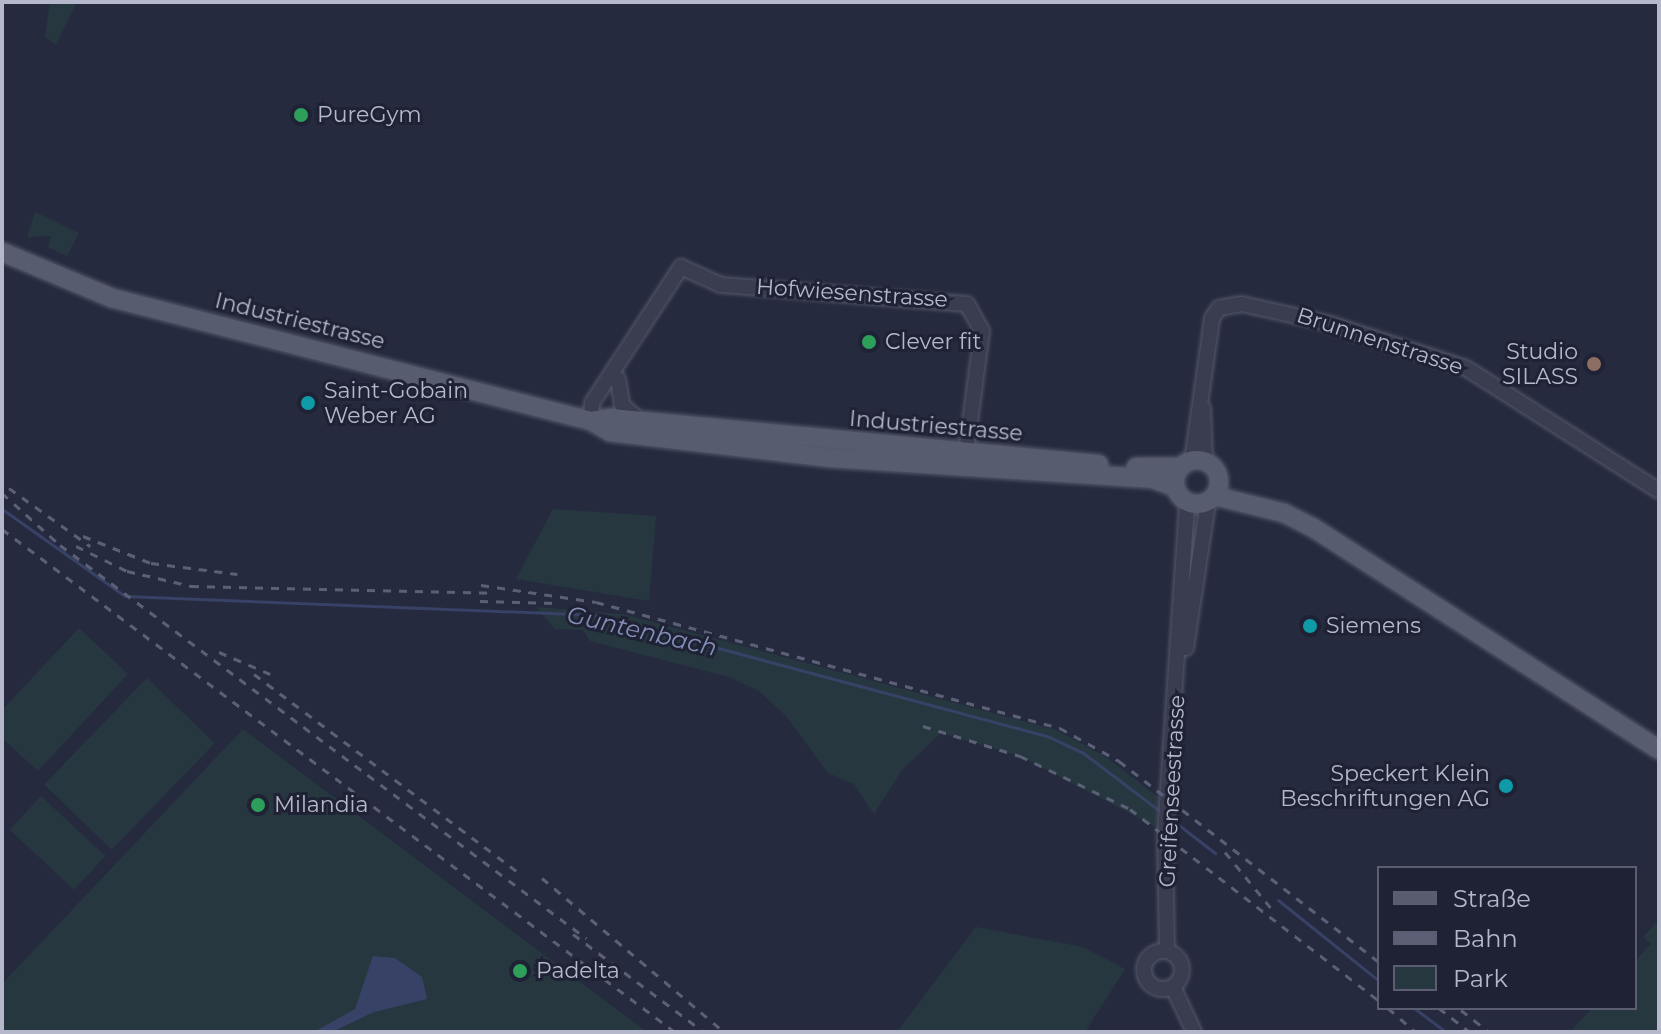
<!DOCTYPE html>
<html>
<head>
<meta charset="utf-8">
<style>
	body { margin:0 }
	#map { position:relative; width:1661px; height:1034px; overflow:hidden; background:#252a3f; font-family:Montserrat,sans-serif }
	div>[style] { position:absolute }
	.green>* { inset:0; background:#273740; transform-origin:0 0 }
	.water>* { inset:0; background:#384166 }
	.stream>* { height:3px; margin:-1.5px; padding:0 1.5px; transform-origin:1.5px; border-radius:1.5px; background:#384166 }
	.roads { filter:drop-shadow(0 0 2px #54586a) drop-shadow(0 0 2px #54586a) }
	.minor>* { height:14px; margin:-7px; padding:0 7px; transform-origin:7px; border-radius:7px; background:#393d4f }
	.minor>.ring { margin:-7px; padding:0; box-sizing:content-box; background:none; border:14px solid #393d4f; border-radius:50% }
	.major>* { height:18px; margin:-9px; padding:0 9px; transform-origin:9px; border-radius:9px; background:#575c6f }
	.major>.ring { margin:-9px; padding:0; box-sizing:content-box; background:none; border:18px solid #575c6f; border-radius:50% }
	.rail>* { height:3px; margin-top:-1.5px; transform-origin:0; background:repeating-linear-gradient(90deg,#5b6076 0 8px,transparent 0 16px) }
	.dots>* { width:22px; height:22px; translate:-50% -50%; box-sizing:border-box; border:4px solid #1e2234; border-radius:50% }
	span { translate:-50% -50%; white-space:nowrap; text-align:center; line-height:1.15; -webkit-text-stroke:6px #1e2234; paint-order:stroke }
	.poi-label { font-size:22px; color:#b5b8ca }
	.left { translate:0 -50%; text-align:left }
	.right { translate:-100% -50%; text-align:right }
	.street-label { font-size:22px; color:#b5b8ca }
	.water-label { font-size:24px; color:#848eb6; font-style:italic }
	.frame { position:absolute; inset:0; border:4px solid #b5b8ca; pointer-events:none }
	.legend { position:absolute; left:1377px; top:866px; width:260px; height:144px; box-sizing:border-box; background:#1e2234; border:2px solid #5a5e70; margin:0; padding:10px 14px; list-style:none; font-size:24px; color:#b5b8ca }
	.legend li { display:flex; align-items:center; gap:16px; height:40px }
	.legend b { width:40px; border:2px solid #5a5e70 }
</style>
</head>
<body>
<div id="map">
	<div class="green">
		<i style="clip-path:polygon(50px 2px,77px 2px,56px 45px,45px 37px)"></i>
		<i style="clip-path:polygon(35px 212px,79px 233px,67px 256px,48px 247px,51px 236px,27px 237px)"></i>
		<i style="clip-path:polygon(553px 509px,656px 516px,649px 601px,516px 579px)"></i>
		<i style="clip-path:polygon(536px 607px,623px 614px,1056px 730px,1106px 757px,1158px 797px,1156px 827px,1020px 756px,941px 733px,902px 770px,874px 814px,854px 784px,828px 773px,786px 716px,759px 691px,729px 677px,590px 641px,583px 630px,555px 629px)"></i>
		<i style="clip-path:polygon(79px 628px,128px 674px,38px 771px,2px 738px,2px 710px)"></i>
		<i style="left:147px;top:678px;width:94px;height:148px;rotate:44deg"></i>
		<i style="clip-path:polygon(243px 729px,647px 1032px,2px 1032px,2px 984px)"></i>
		<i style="left:41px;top:796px;width:88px;height:46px;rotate:43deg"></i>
		<i style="clip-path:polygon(1659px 870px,1659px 1032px,1570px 1032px,1592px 1008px,1635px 1008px,1635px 961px,1651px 944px,1643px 937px,1658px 921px)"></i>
		<i style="clip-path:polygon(976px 927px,1083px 947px,1125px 969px,1085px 1032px,897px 1032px)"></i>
	</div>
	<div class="water">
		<i style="clip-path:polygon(373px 956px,395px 958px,422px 977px,427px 999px,374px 1012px,332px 1032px,314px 1032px,355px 1009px)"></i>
	</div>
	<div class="stream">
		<i style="left:2px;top:509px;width:151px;rotate:35.3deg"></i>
		<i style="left:125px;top:596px;width:470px;rotate:2.3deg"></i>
		<i style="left:595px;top:615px;width:468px;rotate:15deg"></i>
		<i style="left:1047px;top:736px;width:38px;rotate:25deg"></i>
		<i style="left:1082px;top:752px;width:99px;rotate:37.2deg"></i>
		<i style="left:1171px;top:819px;width:56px;rotate:37.7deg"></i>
		<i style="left:1278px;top:900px;width:129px;rotate:38.7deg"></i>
		<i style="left:1414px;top:1008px;width:40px;rotate:37deg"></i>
	</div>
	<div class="roads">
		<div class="minor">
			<i style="left:681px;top:267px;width:44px;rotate:24.2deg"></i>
			<i style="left:721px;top:285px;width:247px;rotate:4.4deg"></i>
			<i style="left:967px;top:304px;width:31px;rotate:61deg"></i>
			<i style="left:982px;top:331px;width:123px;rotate:97.5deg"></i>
			<i style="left:618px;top:379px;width:26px;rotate:81deg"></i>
			<i style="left:622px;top:405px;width:23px;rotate:41deg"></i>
			<i style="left:1203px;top:408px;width:54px;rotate:87.9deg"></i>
			<i style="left:591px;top:421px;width:18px;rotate:-87deg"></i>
			<i style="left:592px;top:403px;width:163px;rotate:-56.8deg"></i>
			<i style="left:1192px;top:461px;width:144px;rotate:-82deg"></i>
			<i style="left:1212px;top:318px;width:12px;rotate:-55deg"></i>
			<i style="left:1219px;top:308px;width:23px;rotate:-10deg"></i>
			<i style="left:1242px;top:304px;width:87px;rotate:12.6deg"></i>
			<i style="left:1327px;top:323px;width:146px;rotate:17.9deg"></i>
			<i style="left:1466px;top:368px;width:229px;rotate:32.5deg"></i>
			<i style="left:1186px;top:648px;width:148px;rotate:-81.4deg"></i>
			<i class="ring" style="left:1144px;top:951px;width:24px;height:24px"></i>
			<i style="left:1167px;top:951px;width:116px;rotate:-91deg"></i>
			<i style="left:1165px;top:835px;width:334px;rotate:-86.2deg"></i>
			<i style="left:1173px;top:987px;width:50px;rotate:65deg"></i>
		</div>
		<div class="major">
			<i style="left:2px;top:252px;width:119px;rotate:22.7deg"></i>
			<i style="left:112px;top:298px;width:495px;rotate:14.4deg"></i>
			<i style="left:591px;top:421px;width:22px;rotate:30deg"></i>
			<i style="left:610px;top:432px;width:223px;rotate:6.7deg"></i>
			<i style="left:831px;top:458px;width:323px;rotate:3.7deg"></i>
			<i style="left:1153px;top:479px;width:23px;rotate:20deg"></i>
			<i style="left:591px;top:421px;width:20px;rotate:-9deg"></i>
			<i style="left:611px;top:418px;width:490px;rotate:5.4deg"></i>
			<i class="ring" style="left:1175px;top:460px;width:26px;height:26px"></i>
			<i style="left:1136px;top:467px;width:45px"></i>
			<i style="left:1215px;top:496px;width:71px;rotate:13.8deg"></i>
			<i style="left:1284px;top:513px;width:31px;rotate:27deg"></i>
			<i style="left:1312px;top:527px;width:412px;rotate:32.7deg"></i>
		</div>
	</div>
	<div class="rail">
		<i style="left:9px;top:488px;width:100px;rotate:35.6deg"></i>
		<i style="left:2px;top:493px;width:78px;rotate:41.9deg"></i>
		<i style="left:60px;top:545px;width:657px;rotate:36.77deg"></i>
		<i style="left:2px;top:529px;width:840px;rotate:36.77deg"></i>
		<i style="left:83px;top:536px;width:73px;rotate:21.7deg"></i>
		<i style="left:151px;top:563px;width:87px;rotate:7.3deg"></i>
		<i style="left:76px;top:546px;width:57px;rotate:26.1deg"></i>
		<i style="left:127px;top:571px;width:66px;rotate:13.2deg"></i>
		<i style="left:191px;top:586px;width:302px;rotate:1.3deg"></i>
		<i style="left:481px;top:585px;width:116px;rotate:8.4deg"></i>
		<i style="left:596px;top:602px;width:481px;rotate:15.2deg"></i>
		<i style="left:1060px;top:728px;width:68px;rotate:29.2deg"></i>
		<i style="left:1119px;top:761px;width:329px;rotate:37.7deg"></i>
		<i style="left:480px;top:601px;width:76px;rotate:1.5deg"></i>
		<i style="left:219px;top:652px;width:56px;rotate:23.3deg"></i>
		<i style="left:254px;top:674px;width:331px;rotate:36.9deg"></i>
		<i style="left:923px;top:726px;width:102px;rotate:17.2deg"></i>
		<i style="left:1020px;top:756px;width:122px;rotate:25.7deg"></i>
		<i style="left:1130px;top:809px;width:314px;rotate:37.6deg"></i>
		<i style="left:1225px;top:852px;width:72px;rotate:50.6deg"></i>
		<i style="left:542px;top:878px;width:238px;rotate:40.2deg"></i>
		<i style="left:573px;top:934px;width:164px;rotate:36.8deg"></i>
		<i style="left:1388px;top:1008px;width:37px;rotate:41deg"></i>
		<i style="left:1439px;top:1008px;width:39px;rotate:38deg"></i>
		<i style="left:1461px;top:1010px;width:36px;rotate:38deg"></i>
	</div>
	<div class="dots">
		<i style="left:301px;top:115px;background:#2e9e5b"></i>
		<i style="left:869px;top:342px;background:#2e9e5b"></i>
		<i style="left:1594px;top:364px;background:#8d6e63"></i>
		<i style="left:308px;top:403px;background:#0f9aa8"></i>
		<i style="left:1310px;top:626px;background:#0f9aa8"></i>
		<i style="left:1506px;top:786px;background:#0f9aa8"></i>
		<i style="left:258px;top:805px;background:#2e9e5b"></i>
		<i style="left:520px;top:971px;background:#2e9e5b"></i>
	</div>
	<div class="poi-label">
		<span class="left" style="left:317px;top:115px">PureGym</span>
		<span class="left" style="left:885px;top:342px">Clever fit</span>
		<span class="right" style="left:1578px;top:364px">Studio<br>SILASS</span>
		<span class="left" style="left:324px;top:403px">Saint-Gobain<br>Weber AG</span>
		<span class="left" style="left:1326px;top:626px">Siemens</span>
		<span class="right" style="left:1490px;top:786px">Speckert Klein<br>Beschriftungen AG</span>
		<span class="left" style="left:274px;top:805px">Milandia</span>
		<span class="left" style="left:536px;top:971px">Padelta</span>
	</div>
	<div class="street-label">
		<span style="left:852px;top:293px;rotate:4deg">Hofwiesenstrasse</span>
		<span style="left:300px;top:321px;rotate:14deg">Industriestrasse</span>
		<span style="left:1380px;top:341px;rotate:18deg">Brunnenstrasse</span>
		<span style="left:936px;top:426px;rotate:5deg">Industriestrasse</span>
		<span style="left:1172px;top:791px;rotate:-87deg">Greifenseestrasse</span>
	</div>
	<div class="water-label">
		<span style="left:642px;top:631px;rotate:13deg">Guntenbach</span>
	</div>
	<div class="frame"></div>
	<ul class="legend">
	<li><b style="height:10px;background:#575c6f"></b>Straße</li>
	<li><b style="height:10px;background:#5b6076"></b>Bahn</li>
	<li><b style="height:22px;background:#273740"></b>Park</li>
	</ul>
</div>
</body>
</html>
